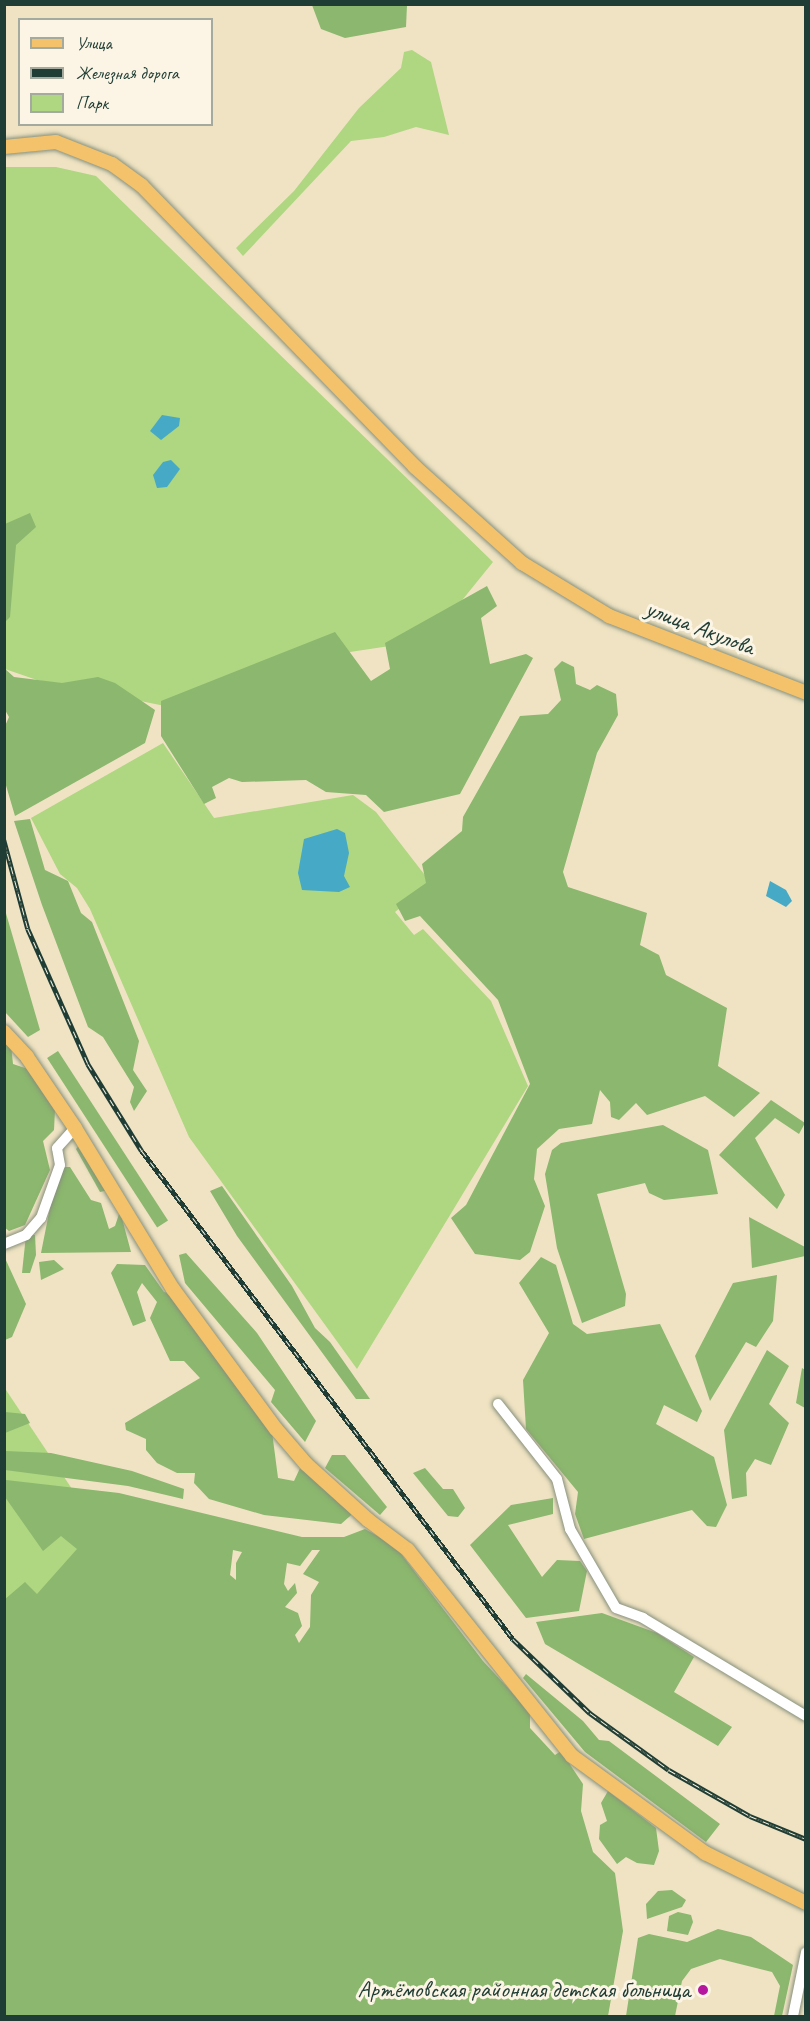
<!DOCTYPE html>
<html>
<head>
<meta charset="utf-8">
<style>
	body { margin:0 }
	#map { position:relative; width:810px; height:2021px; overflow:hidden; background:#efe3c3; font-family:Caveat,sans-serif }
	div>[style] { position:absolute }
	.green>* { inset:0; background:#afd680 }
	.forest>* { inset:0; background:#8bb76e; transform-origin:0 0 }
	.water>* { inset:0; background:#46a9c6 }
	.roads { filter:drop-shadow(0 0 2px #87907c) drop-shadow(0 0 2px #87907c) }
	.minor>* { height:10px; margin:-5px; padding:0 5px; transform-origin:5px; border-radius:5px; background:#fff }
	.major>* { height:14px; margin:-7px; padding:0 7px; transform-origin:7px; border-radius:7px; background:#f3c26a }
	.rail>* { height:4.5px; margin-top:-2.25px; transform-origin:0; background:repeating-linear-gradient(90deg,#fcf5e5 0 7px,#1f3d34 0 14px); box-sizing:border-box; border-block:2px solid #1f3d34 }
	.dots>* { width:16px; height:16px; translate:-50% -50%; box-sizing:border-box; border:3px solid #fcf5e5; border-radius:50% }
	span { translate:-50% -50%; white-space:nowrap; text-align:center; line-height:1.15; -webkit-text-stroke:6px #fcf5e5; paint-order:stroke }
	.street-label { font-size:24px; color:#1f3d34 }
	.poi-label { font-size:24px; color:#1f3d34 }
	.right { translate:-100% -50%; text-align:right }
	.frame { position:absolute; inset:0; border:6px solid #1f3d34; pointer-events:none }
	.legend { position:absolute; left:18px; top:18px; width:195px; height:108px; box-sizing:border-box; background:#fcf5e5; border:2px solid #a4ab9e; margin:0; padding:8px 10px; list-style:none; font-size:18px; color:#1f3d34 }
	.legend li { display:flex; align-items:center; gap:12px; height:30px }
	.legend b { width:30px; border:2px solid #a4ab9e }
</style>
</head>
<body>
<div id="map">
	<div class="green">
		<i style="clip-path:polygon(412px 50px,431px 62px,449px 135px,416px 127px,384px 137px,351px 141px,243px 256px,236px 248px,294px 191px,359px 108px,401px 68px,404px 52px)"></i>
		<i style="clip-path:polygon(5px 167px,56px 167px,96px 176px,493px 562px,459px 604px,403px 644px,290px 661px,165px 706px,37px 680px,5px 669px)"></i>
		<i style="clip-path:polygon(163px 743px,214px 818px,353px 795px,376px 812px,431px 883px,395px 912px,414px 935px,423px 929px,491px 1001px,528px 1086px,357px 1369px,189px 1137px,90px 909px,77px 888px,60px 874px,31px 818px)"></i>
		<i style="clip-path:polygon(4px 1387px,112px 1549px,4px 1640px)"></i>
	</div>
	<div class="forest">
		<i style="clip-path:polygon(312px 5px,407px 5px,406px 27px,345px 38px,321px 29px)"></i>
		<i style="clip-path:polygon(30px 513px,36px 527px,16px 545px,10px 617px,5px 622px,5px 524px)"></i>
		<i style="clip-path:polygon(487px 586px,497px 606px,481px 618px,490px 664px,526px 654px,533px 658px,460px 794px,384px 812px,366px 795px,326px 792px,306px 780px,242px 782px,229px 778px,212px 787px,216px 798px,204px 804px,161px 736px,161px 701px,335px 632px,371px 681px,390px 669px,385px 643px)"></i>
		<i style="clip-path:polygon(562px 661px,574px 667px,576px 684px,590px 690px,597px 685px,616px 694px,618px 715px,597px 753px,563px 872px,568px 887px,647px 913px,640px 945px,659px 955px,666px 975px,727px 1008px,718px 1066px,760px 1093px,734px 1117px,705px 1096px,647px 1115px,636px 1103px,619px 1120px,611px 1117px,610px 1102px,600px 1090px,592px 1124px,559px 1129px,537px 1149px,534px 1179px,545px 1206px,530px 1252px,520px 1260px,475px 1254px,451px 1218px,466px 1205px,530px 1084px,498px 1000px,420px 916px,405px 921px,396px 904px,426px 883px,422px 864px,462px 831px,463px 817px,520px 716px,548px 714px,561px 700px,554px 669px)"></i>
		<i style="clip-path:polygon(4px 668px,14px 677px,62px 683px,98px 677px,115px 683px,155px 710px,145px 743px,15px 816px,5px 782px,5px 726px,9px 717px,5px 710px)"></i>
		<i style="clip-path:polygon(30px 819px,45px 870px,68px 881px,81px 913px,92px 922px,139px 1041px,133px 1070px,147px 1091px,134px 1111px,130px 1102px,134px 1087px,103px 1037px,88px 1027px,42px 905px,14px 821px)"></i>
		<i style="clip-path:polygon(5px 910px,40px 1030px,28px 1037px,5px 1012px)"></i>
		<i style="clip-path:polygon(4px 1037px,11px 1045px,13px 1064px,34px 1071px,55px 1110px,54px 1130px,43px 1141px,50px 1170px,25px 1225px,9px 1231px,4px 1227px)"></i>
		<i style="left:58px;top:1051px;width:202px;height:13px;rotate:57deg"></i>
		<i style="clip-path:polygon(771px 1100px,805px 1123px,799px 1134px,775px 1118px,755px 1138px,785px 1195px,777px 1209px,719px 1155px)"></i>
		<i style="clip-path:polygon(663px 1125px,708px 1150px,718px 1194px,664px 1200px,649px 1193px,645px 1183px,597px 1194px,626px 1294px,625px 1306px,582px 1323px,557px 1248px,545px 1174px,552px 1150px,561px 1143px)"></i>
		<i style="clip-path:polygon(81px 1143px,109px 1190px,100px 1192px,76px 1149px)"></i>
		<i style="clip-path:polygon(58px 1167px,70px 1167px,91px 1200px,101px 1203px,109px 1229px,115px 1226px,120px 1211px,131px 1252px,41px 1253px)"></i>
		<i style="clip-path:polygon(222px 1186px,292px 1286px,315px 1328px,330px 1342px,370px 1399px,356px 1399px,237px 1236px,210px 1191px)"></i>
		<i style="clip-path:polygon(749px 1217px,805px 1247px,805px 1256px,752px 1268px)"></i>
		<i style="clip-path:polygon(26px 1235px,35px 1235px,36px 1255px,30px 1273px,22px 1273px)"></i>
		<i style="clip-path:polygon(186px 1253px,257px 1333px,316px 1421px,305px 1442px,271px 1402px,275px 1390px,185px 1283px,179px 1255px)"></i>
		<i style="clip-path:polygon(4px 1256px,26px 1304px,12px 1337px,5px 1340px)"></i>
		<i style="clip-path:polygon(541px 1257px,556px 1265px,573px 1324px,587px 1334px,660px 1324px,702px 1411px,697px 1422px,664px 1405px,656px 1424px,714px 1457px,727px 1505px,716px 1527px,707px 1526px,692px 1510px,584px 1539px,575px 1514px,578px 1492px,526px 1429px,523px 1380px,549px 1333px,519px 1283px)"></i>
		<i style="clip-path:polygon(54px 1260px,64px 1269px,41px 1280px,39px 1262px)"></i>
		<i style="clip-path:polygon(117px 1264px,145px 1265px,164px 1292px,175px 1295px,271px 1424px,278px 1478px,294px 1481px,301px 1466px,357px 1510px,341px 1524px,264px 1515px,209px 1499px,194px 1483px,195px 1473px,177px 1473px,157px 1463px,146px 1450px,146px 1439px,126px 1430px,125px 1423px,200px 1378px,184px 1361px,170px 1361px,150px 1318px,157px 1302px,142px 1283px,137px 1292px,146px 1321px,133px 1326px,111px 1273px)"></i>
		<i style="clip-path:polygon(777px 1275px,773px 1321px,756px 1347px,746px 1342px,710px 1401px,695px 1356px,733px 1283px)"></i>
		<i style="clip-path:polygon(767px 1350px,789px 1366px,769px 1404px,789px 1423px,771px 1465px,755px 1459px,746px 1473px,747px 1496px,732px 1499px,724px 1430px)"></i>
		<i style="clip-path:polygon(802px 1368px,805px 1370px,805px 1408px,796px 1403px)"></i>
		<i style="clip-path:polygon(5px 1412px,25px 1414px,30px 1423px,5px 1433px)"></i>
		<i style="clip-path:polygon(5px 1451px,51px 1453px,132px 1471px,184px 1489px,183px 1499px,128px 1486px,5px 1470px)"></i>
		<i style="clip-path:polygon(332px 1455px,345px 1455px,387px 1507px,380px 1515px,325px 1468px)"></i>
		<i style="clip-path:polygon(425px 1468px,443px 1489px,453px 1489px,465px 1508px,458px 1517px,448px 1516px,413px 1473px)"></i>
		<i style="clip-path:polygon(evenodd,6px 1480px,119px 1493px,302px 1537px,344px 1537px,365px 1529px,395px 1546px,483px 1661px,530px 1712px,530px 1728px,555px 1755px,561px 1751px,583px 1784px,581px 1811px,593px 1852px,615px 1873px,623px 1931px,608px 2016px,5px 2016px,4px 1600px,25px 1582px,37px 1594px,77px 1549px,61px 1536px,43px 1551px,5px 1497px,6px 1480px,233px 1550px,242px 1552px,236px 1563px,236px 1580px,230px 1575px,233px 1550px,6px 1480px,312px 1550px,320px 1550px,303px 1574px,319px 1582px,311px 1595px,310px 1627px,299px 1643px,295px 1635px,302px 1626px,298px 1613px,285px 1607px,297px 1593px,295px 1583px,288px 1591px,284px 1584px,287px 1563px,300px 1566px,312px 1550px)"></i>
		<i style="clip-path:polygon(553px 1498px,553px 1514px,508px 1525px,542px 1577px,557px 1560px,580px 1561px,587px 1571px,579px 1611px,526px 1618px,470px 1545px,511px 1505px)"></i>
		<i style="clip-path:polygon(602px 1613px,657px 1633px,694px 1657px,674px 1692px,732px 1727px,718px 1746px,545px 1644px,536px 1622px)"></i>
		<i style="clip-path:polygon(526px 1674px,583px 1721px,599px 1740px,609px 1741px,720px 1824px,706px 1842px,585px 1752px,523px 1678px)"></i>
		<i style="clip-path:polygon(608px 1791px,656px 1828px,659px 1851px,654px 1865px,637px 1863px,626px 1857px,617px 1864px,599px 1839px,600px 1825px,607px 1821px,601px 1803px)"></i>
		<i style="clip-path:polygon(672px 1890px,686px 1900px,682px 1907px,647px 1919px,646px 1904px,658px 1891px)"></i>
		<i style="clip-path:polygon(678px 1912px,691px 1915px,693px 1922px,688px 1935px,667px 1931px,669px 1916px)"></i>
		<i style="clip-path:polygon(718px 1929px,751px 1937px,793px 1965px,782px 2016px,774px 2016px,780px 1986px,772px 1972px,720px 1959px,691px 1969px,682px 1981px,675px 2016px,626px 2016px,638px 1938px,649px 1934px,687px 1942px)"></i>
	</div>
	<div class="water">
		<i style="clip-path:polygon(162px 415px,180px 418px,179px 426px,161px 440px,150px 431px)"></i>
		<i style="clip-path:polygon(171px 460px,180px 469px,167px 487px,157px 488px,153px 475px,163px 462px)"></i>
		<i style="clip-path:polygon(337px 829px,345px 833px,349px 853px,344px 876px,350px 887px,339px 892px,302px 890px,298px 873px,304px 839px)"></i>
		<i style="clip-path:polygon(770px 881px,786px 890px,792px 901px,786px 907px,766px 896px)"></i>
	</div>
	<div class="roads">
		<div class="minor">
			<i style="left:4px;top:1244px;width:24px;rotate:-22deg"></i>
			<i style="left:26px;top:1235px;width:23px;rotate:-49deg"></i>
			<i style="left:41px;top:1218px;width:56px;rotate:-70.3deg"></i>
			<i style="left:60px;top:1165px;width:17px;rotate:-100deg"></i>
			<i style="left:57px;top:1148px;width:27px;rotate:-48deg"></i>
			<i style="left:498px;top:1404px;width:95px;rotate:51.8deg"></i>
			<i style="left:557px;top:1479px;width:52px;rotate:75.4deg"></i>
			<i style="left:570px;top:1529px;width:91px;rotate:59.8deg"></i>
			<i style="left:616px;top:1608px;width:29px;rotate:20deg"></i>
			<i style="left:643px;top:1618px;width:190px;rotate:31deg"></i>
			<i style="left:793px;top:2016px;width:65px;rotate:-78.5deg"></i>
		</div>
		<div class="major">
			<i style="left:4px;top:147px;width:52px;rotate:-5.5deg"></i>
			<i style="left:56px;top:142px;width:60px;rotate:21.4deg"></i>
			<i style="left:112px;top:164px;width:37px;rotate:36deg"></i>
			<i style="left:142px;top:186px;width:392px;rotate:45.8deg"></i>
			<i style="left:415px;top:467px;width:144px;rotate:41.9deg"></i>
			<i style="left:522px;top:563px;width:102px;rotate:31.3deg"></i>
			<i style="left:609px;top:616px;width:212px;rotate:21.3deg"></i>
			<i style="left:4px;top:1032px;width:34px;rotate:47deg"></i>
			<i style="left:27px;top:1057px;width:86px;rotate:55.9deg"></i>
			<i style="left:75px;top:1128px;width:188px;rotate:58.7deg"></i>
			<i style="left:173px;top:1289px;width:174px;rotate:53.7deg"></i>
			<i style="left:276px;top:1429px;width:46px;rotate:49.4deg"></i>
			<i style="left:306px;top:1464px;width:84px;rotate:42.1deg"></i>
			<i style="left:368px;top:1520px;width:50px;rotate:36.9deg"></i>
			<i style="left:408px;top:1550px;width:263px;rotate:51.5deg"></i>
			<i style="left:572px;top:1756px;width:165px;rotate:36.1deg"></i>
			<i style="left:705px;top:1853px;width:113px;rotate:26.3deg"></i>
		</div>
	</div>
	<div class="rail">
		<i style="left:4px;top:840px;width:92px;rotate:74.9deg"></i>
		<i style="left:28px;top:929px;width:148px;rotate:66deg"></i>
		<i style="left:88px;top:1064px;width:102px;rotate:58.2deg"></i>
		<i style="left:142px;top:1151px;width:613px;rotate:52.76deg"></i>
		<i style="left:513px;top:1639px;width:107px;rotate:43.9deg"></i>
		<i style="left:590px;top:1713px;width:97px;rotate:35.8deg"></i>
		<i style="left:669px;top:1770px;width:93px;rotate:29.6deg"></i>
		<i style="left:750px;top:1816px;width:61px;rotate:22.3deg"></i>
	</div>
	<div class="dots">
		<i style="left:703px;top:1990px;background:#b5179e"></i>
	</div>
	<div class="street-label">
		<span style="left:700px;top:628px;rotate:21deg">улица Акулова</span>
	</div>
	<div class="poi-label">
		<span class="right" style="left:690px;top:1990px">Артёмовская районная детская больница</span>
	</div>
	<div class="frame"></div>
	<ul class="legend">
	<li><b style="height:8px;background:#f3c26a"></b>Улица</li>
	<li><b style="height:8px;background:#1f3d34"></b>Железная дорога</li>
	<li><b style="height:16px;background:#afd680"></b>Парк</li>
	</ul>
</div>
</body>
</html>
